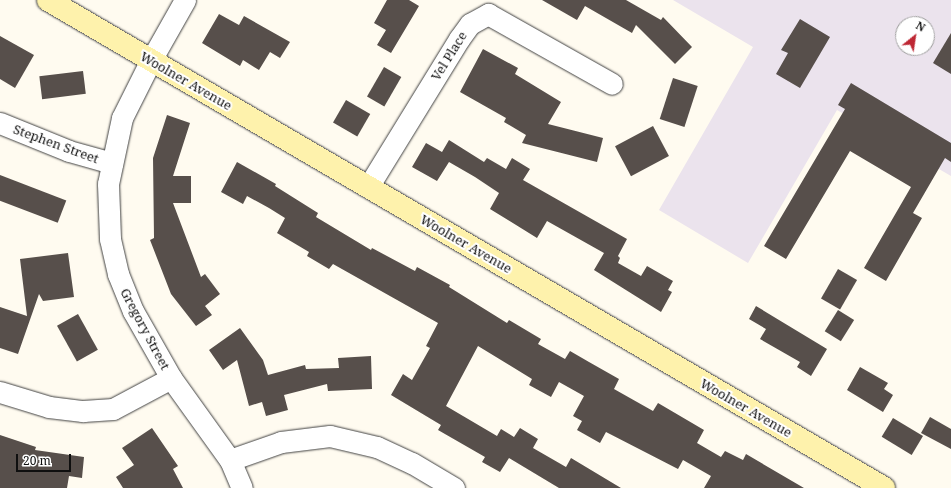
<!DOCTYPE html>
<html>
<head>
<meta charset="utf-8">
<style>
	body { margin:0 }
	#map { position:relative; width:951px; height:488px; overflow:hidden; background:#fffbf0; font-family:"Noto Serif",serif }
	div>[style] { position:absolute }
	.industrial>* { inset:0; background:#ebe3ed }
	.building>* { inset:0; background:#574f4b; transform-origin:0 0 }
	.roads { filter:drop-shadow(0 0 1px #424242) drop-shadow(0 0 1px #424242) }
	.street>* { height:21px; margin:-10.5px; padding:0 10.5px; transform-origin:10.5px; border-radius:10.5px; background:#fff }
	.secondary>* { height:22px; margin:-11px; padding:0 11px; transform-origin:11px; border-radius:11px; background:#fef2ac }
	span { translate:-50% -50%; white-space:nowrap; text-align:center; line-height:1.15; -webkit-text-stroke:4px #fff; paint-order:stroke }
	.street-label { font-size:13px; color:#0f0f0f }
	.north { position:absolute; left:895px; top:16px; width:40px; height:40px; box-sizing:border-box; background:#fff; border:1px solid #9f9f9f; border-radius:50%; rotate:30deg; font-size:11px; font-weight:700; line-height:16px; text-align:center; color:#0f0f0f }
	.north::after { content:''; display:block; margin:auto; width:14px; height:18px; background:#be2734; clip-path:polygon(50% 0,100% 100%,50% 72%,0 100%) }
	.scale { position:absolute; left:16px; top:454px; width:55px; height:18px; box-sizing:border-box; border:2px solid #0f0f0f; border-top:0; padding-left:5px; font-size:12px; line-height:14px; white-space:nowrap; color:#0f0f0f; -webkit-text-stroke:3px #fff; paint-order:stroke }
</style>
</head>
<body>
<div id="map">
	<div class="industrial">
		<i style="clip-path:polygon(evenodd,673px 0,951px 0,951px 176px,837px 110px,748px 263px,659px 210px,753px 47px,673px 0,903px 24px,927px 24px,927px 48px,903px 48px,903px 24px)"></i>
	</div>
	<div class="building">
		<i style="clip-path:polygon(387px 0,409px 0,419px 6px,391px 53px,377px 45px,386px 30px,374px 23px)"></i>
		<i style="clip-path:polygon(542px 0,626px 0,661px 20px,663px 17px,692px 47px,675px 64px,636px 25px,632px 33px,585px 6px,577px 20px)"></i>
		<i style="clip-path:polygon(219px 14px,239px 25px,244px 16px,290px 42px,280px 58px,270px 52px,259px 70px,243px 60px,240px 66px,202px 43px)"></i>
		<i style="clip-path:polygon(800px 19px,830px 37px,800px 88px,776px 74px,788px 53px,781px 50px)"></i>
		<i style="clip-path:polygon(951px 33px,951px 74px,933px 63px)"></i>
		<i style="clip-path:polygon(0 36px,34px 55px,15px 88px,0 79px)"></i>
		<i style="clip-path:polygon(483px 49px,518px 68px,515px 74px,561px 102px,548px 124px,603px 138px,597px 162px,522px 143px,526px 135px,504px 122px,506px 118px,460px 92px)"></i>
		<i style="left:384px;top:67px;width:20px;height:34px;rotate:30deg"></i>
		<i style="left:83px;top:71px;width:23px;height:44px;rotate:83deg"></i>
		<i style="left:673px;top:78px;width:26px;height:43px;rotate:18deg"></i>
		<i style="clip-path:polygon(851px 83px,951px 143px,951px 162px,945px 158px,913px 213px,922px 218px,886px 281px,864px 268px,911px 187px,850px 151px,786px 259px,764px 246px,845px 109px,838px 105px)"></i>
		<i style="left:346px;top:100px;width:28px;height:26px;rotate:30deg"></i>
		<i style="clip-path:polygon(167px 115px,190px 123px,173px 176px,191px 176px,191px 203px,173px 203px,201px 277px,205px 274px,220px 294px,205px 306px,212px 315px,196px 326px,171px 294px,150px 240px,154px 238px,153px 158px)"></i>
		<i style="left:653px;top:126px;width:34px;height:43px;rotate:62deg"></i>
		<i style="clip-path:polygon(449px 140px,484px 162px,487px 158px,506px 169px,512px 158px,530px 169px,523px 180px,627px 239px,618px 256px,620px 258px,618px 263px,641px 276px,647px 266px,673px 281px,668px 290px,672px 292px,661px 312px,594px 270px,604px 253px,547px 221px,537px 238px,490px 209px,499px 193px,475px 177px,449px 162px,437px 181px,412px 167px,426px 143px,442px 152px)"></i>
		<i style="clip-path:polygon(237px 162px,276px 184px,275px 186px,318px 213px,316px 217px,371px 250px,372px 248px,415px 271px,417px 267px,450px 285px,449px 287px,507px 323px,509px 320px,541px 339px,538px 344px,565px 359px,570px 351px,589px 362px,619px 379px,614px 389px,653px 411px,658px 403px,704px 430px,697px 443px,721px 457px,725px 451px,743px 460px,746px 454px,804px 488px,704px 488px,711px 476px,683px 460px,678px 469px,606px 432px,600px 443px,577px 430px,582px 421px,573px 416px,584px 396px,559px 382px,551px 397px,529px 385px,532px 379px,478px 346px,446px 406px,497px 436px,501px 429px,514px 437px,520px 428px,538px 439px,533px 448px,566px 467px,571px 458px,621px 488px,559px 488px,509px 458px,500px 472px,482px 462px,485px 457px,438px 430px,441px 425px,391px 395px,403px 374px,412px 380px,430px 348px,426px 346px,438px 323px,333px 264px,329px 269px,307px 256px,309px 252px,277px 233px,285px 218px,269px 208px,247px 196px,243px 204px,221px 192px)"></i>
		<i style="left:0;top:175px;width:71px;height:24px;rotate:21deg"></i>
		<i style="clip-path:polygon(68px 253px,74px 297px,43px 301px,39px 294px,18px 354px,0 348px,0 307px,27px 316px,20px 259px)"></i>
		<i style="left:838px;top:269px;width:22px;height:34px;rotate:30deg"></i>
		<i style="clip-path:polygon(756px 306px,827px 349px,811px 376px,797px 367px,800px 362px,760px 339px,766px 329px,749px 319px)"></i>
		<i style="left:838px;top:310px;width:19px;height:25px;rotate:32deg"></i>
		<i style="left:78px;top:314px;width:41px;height:24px;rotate:61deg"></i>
		<i style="clip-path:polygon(240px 328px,263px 360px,268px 375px,305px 365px,306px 369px,339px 368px,338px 358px,371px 356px,372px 389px,328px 391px,327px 384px,284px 395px,288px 410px,266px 416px,262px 402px,249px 406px,237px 360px,223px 370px,209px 350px)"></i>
		<i style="clip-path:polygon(860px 367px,888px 383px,884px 389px,893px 395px,883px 412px,847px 390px)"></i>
		<i style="clip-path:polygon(930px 417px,951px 429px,951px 449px,921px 433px)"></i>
		<i style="left:893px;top:418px;width:35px;height:22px;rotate:31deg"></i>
		<i style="clip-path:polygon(152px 428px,178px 466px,173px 469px,183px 488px,123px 488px,116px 477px,134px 465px,122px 448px)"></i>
		<i style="clip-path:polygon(0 435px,36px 447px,35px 450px,84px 457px,82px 478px,69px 476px,67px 488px,0 488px)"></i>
	</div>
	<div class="roads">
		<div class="street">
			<i style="left:185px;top:0;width:69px;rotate:119.5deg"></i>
			<i style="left:151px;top:60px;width:65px;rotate:116.6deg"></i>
			<i style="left:122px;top:118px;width:67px;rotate:102deg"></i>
			<i style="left:108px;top:184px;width:55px;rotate:87.9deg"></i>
			<i style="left:110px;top:239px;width:36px;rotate:77deg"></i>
			<i style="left:118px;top:274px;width:40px;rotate:68deg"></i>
			<i style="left:133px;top:311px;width:77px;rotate:60.4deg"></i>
			<i style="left:171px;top:378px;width:101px;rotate:54.3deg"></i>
			<i style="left:230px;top:460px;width:30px;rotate:67deg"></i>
			<i style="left:0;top:123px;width:74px;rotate:22.1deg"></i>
			<i style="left:69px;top:151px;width:45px;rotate:15.6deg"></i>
			<i style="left:368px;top:187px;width:174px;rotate:-58.4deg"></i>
			<i style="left:459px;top:39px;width:19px;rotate:-54deg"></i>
			<i style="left:470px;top:24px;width:21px;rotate:-29deg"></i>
			<i style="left:488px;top:14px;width:142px;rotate:29.4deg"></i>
			<i style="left:0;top:392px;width:51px;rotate:17deg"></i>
			<i style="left:49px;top:407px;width:34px;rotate:7deg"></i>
			<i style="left:83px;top:411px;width:30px;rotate:-4deg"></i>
			<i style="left:113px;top:409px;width:66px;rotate:-28.1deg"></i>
			<i style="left:230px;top:460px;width:54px;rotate:-19.4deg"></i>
			<i style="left:281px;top:442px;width:49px;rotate:-7deg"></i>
			<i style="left:330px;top:436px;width:48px;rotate:13.2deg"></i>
			<i style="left:377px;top:447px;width:38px;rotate:25deg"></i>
			<i style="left:412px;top:463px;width:49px;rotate:30.8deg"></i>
		</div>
		<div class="secondary">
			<i style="left:48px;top:0;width:968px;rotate:30.27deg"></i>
		</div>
	</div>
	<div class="street-label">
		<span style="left:449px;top:56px;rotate:-58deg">Vel Place</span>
		<span style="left:186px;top:81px;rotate:30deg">Woolner Avenue</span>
		<span style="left:56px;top:144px;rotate:20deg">Stephen Street</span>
		<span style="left:466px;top:244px;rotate:30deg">Woolner Avenue</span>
		<span style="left:145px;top:329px;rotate:62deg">Gregory Street</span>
		<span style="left:746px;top:408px;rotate:30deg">Woolner Avenue</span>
	</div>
	<div class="north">N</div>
	<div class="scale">20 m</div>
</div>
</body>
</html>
